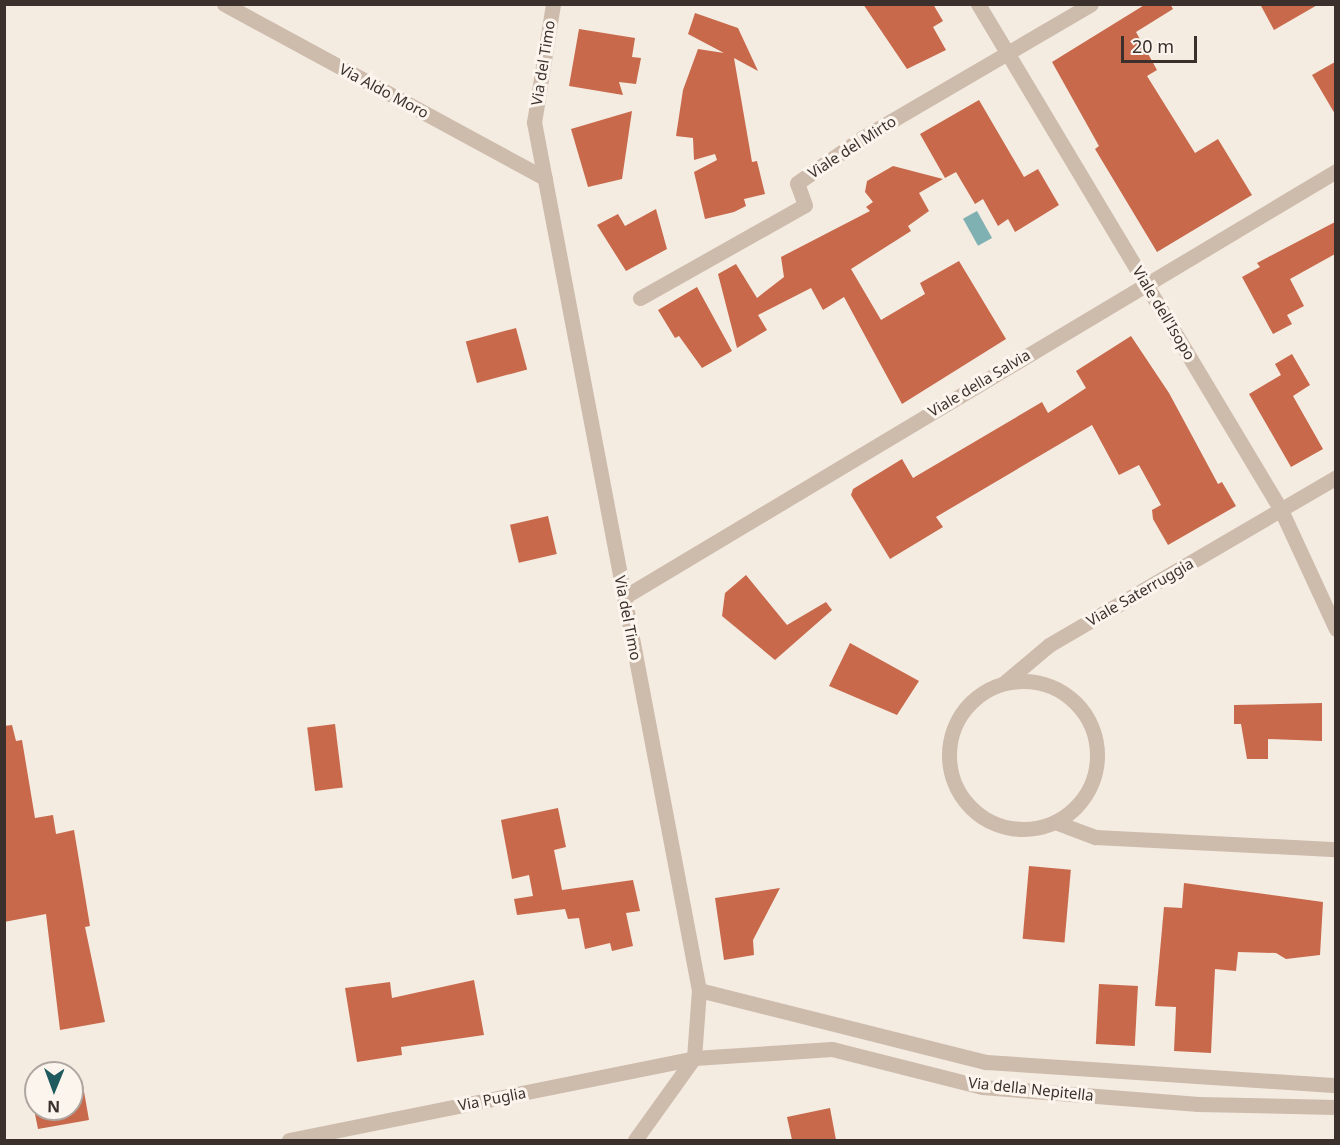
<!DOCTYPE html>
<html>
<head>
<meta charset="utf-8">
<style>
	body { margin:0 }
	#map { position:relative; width:1340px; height:1145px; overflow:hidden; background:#f4ebe1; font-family:"Noto Sans",sans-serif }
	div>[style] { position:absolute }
	.water>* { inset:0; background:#7fb0b2; transform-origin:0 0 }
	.building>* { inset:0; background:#c8694b; transform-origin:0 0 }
	.street>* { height:15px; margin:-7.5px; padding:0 7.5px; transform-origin:7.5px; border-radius:7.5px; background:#cdbbac }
	.street>.ring { margin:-7.5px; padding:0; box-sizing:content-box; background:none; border:15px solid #cdbbac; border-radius:50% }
	span { translate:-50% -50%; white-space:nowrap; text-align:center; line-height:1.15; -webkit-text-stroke:6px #fbf5ee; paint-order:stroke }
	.street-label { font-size:15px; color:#3b302b }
	.frame { position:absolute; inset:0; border:6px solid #3b302b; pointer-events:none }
	.north { position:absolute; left:24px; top:1061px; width:60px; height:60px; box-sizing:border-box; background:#fbf5ee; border:2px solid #aea6a0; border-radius:50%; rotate:181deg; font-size:16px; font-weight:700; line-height:24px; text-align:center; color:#3b302b }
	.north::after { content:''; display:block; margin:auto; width:21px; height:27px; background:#1f5a5e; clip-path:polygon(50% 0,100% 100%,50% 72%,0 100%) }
	.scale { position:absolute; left:1121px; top:36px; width:76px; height:27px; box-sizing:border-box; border:3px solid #3b302b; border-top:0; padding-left:8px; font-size:18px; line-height:21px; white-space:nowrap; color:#3b302b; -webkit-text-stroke:4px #fbf5ee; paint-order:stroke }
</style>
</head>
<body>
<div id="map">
	<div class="water">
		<i style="left:977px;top:211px;width:31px;height:16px;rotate:61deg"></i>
	</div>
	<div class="building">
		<i style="clip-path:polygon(863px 4px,933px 4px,943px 21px,933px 27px,946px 50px,907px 69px)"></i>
		<i style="clip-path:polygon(1146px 4px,1170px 4px,1173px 9px,1136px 32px,1157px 70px,1147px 76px,1195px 153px,1218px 139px,1252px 195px,1157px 252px,1095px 149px,1099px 146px,1052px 62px)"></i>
		<i style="clip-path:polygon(1260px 4px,1319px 4px,1274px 30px)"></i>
		<i style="clip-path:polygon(695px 13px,738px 28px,758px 71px,734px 58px,752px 162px,757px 161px,765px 194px,744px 199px,746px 206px,734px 212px,705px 219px,694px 172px,717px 160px,715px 154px,694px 160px,693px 138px,676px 136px,683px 90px,698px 49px,724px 53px,688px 34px)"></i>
		<i style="clip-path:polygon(579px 29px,635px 38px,632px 57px,641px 58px,636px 84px,619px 82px,623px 95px,569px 86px)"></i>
		<i style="clip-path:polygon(1335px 62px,1335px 114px,1312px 75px)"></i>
		<i style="clip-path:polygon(979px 100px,1024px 177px,1038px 169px,1059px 205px,1015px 232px,1008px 219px,998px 226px,983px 199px,975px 204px,956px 172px,945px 178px,920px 134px)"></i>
		<i style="clip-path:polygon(632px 111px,622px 179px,588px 187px,571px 129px)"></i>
		<i style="clip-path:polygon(893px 166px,943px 179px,919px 193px,929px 211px,908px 226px,911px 231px,851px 269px,881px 320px,925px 294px,920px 283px,959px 261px,1006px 339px,902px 404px,844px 297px,823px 310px,811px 288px,758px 315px,767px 330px,737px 348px,718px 274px,736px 264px,757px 298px,784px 277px,781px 257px,870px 211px,866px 207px,873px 202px,865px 192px,867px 181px)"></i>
		<i style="clip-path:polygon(656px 209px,667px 249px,626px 271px,597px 225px,618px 214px,625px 226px)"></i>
		<i style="clip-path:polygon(1335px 222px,1335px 254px,1290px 279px,1304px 306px,1287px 315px,1292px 324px,1273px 334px,1242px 277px,1260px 267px,1257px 263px)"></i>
		<i style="clip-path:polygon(697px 287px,732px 351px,702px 368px,679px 336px,675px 338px,658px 310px)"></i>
		<i style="left:516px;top:328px;width:43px;height:52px;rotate:75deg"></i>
		<i style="clip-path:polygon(1131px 336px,1169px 393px,1218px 484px,1222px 482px,1236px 506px,1168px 545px,1153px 519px,1152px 510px,1161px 505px,1139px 465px,1119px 475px,1092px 425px,936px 517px,943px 527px,890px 559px,851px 495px,853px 489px,902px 459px,913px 478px,1042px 402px,1048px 413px,1086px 388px,1076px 371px)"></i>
		<i style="clip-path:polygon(1292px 354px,1310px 385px,1293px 396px,1323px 449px,1291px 467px,1249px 394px,1281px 375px,1275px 364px)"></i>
		<i style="left:548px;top:516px;width:39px;height:39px;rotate:77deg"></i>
		<i style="clip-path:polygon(746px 575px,787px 625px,826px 602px,832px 610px,775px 660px,722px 616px,725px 593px)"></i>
		<i style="clip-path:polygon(850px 643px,919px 681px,897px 715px,829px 686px)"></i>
		<i style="clip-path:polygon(1322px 703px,1322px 741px,1268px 739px,1268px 759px,1247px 759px,1241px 724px,1234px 724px,1234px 705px)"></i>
		<i style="left:335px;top:724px;width:64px;height:28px;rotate:83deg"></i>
		<i style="clip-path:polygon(12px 725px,16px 741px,22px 740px,35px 818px,53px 815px,56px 834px,74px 830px,90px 926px,85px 927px,105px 1022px,60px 1030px,46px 914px,4px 922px,4px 726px)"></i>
		<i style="clip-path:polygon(558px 808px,566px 847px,554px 850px,562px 890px,633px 880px,640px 911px,626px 913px,633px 946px,612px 951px,610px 943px,585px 949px,579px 918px,568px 919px,565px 909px,517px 915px,514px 899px,533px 896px,529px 875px,512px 879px,501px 820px)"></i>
		<i style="left:1029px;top:866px;width:42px;height:73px;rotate:5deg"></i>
		<i style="clip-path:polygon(1184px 883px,1323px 902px,1320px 955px,1286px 959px,1276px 953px,1238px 952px,1236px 971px,1215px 969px,1211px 1053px,1174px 1051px,1176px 1007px,1155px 1006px,1164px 907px,1182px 908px)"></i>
		<i style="clip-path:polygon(780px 888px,753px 940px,754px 955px,724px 960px,715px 898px)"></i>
		<i style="clip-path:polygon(474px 980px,484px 1035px,401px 1047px,402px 1055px,357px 1062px,345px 988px,390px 982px,392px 998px)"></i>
		<i style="left:1099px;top:984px;width:39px;height:60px;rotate:3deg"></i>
		<i style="clip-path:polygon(82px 1080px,89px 1120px,38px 1129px,30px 1089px,36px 1088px,36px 1109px,72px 1109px,72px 1082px)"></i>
		<i style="clip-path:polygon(830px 1108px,836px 1140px,792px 1140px,787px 1117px)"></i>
	</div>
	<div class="street">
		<i style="left:224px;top:4px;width:365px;rotate:28.5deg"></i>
		<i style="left:553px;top:4px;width:120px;rotate:99.1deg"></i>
		<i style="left:534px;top:122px;width:884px;rotate:79.24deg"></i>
		<i style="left:699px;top:990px;width:68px;rotate:94.2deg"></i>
		<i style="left:978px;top:4px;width:590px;rotate:59.09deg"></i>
		<i style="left:1281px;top:510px;width:131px;rotate:65.2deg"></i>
		<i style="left:640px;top:298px;width:189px;rotate:-29.4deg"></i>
		<i style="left:805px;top:205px;width:23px;rotate:-110deg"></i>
		<i style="left:797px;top:183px;width:79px;rotate:-34.7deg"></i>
		<i style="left:862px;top:138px;width:265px;rotate:-30.3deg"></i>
		<i style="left:624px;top:597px;width:830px;rotate:-30.89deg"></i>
		<i class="ring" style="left:949px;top:681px;width:133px;height:133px"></i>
		<i style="left:1004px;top:683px;width:59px;rotate:-40.2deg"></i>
		<i style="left:1049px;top:645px;width:333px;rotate:-30.3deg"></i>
		<i style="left:1055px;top:822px;width:43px;rotate:20.6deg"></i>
		<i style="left:1095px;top:837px;width:241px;rotate:2.9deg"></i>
		<i style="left:699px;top:990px;width:296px;rotate:14.1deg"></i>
		<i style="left:986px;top:1062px;width:351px;rotate:3.8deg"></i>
		<i style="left:289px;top:1140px;width:413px;rotate:-11.4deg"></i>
		<i style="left:694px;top:1058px;width:138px;rotate:-3.7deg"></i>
		<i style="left:832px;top:1049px;width:155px;rotate:14.2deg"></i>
		<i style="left:982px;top:1087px;width:217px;rotate:4.5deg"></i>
		<i style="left:1198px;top:1104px;width:138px;rotate:1.2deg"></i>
		<i style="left:635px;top:1140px;width:101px;rotate:-54.3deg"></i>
	</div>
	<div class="street-label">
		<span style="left:543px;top:63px;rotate:-81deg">Via del Timo</span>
		<span style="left:384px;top:91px;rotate:28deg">Via Aldo Moro</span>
		<span style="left:852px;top:147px;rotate:-33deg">Viale del Mirto</span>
		<span style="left:1164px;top:313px;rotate:59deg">Viale dell'Isopo</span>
		<span style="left:979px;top:383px;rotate:-31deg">Viale della Salvia</span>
		<span style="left:1140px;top:592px;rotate:-30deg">Viale Saterruggia</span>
		<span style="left:628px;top:618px;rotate:79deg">Via del Timo</span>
		<span style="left:1031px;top:1089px;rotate:6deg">Via della Nepitella</span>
		<span style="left:492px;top:1099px;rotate:-11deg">Via Puglia</span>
	</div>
	<div class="frame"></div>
	<div class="north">N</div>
	<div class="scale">20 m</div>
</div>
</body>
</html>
